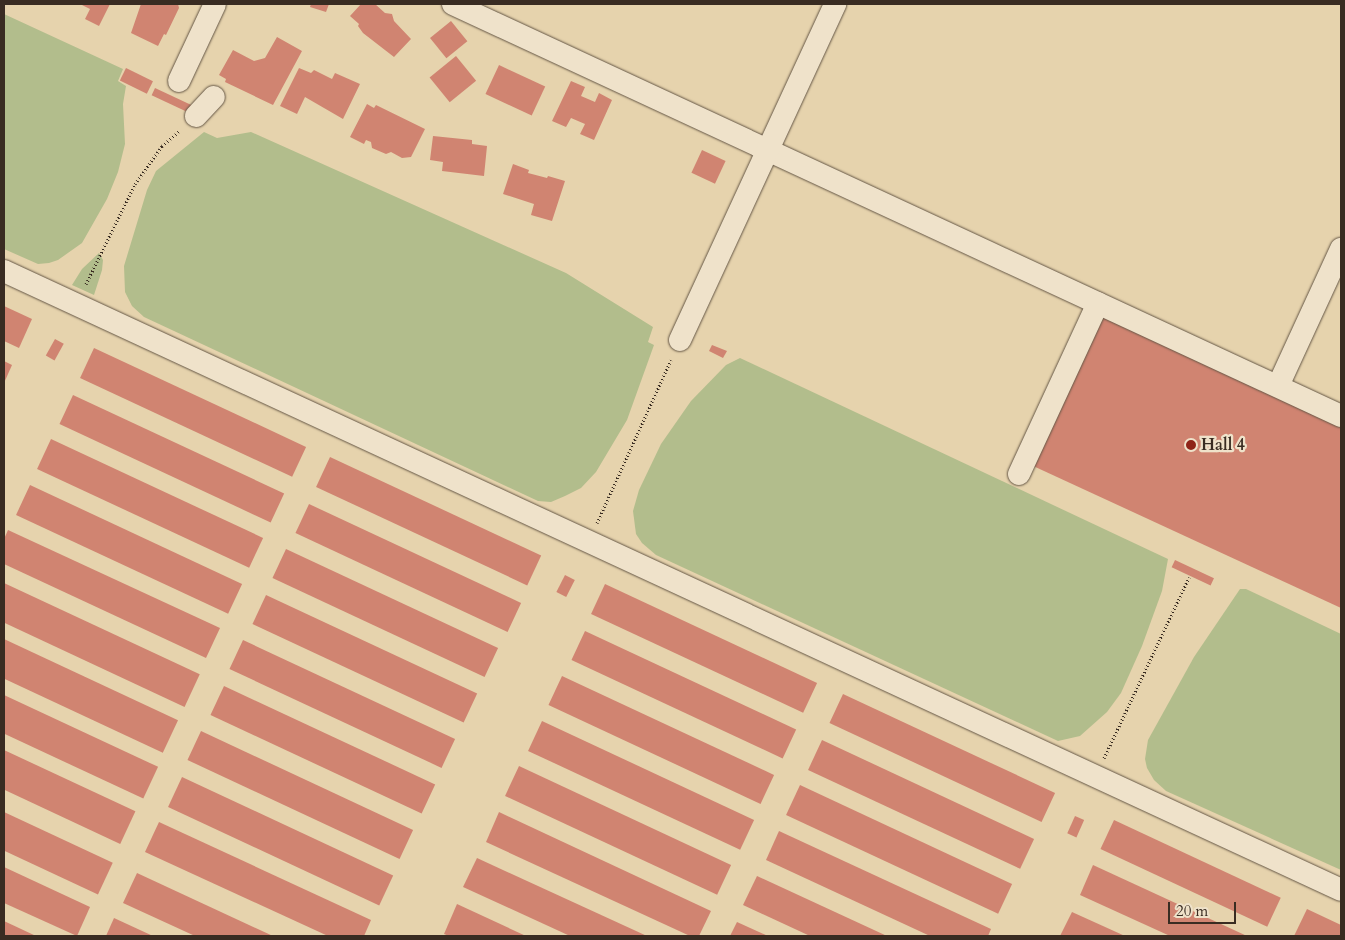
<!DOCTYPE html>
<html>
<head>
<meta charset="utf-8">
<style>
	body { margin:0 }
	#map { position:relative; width:1345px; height:940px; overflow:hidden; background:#e6d3ad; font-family:Cardo,serif }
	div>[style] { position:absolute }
	.green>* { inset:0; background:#b2bd8c }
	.building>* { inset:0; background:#d08471; transform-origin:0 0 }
	.path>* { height:3px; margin-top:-1.5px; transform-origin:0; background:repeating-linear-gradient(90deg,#392c22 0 1px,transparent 0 3.5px) }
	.roads { filter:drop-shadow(0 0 1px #645645) drop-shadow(0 0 1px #645645) }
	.minor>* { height:22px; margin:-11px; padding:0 11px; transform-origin:11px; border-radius:11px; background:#efe2ca }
	.dots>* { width:14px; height:14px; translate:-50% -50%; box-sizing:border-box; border:2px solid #efe2ca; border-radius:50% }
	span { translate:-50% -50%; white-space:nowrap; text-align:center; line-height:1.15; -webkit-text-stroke:4.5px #efe2ca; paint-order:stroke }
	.poi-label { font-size:16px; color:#392c22; font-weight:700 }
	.left { translate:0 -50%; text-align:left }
	.frame { position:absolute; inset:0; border:5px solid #392c22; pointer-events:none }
	.scale { position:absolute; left:1168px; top:902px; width:68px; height:22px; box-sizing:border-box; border:2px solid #392c22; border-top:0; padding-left:6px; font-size:15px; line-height:18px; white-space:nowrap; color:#392c22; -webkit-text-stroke:4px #efe2ca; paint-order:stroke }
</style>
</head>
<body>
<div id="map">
	<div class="green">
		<i style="clip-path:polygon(4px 14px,123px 69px,118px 81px,126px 86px,123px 104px,125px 144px,118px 172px,107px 199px,82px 243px,58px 260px,49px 263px,38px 264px,4px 249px)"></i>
		<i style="clip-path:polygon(204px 132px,217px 138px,251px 132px,566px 273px,653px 327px,648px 342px,654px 345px,627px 420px,596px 472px,581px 488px,565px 496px,551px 502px,538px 501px,144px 317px,132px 306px,125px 292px,124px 266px,147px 190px,156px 171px)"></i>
		<i style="clip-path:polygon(99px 253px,103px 260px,102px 270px,94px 295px,72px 285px,82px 269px)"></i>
		<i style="clip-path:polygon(740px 358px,1168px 559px,1162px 591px,1142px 646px,1121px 693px,1107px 712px,1080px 736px,1058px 741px,656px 555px,642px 543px,636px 534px,633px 511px,639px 490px,661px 444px,691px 401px,726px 365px)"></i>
		<i style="clip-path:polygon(1240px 589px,1246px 589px,1341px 634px,1341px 870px,1166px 791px,1154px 780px,1147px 768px,1145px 759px,1148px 740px,1194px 657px)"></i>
	</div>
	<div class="building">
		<i style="clip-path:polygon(80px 4px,110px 4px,99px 26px,85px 19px,90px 9px)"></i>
		<i style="clip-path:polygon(141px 4px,178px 4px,179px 8px,166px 35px,164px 34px,158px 46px,131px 33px)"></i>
		<i style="clip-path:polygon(311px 4px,329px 4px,326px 12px,310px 7px)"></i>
		<i style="clip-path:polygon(361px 4px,375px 4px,385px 13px,392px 14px,394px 21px,411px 39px,394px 57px,363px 33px,358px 26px,359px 24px,350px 16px)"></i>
		<i style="left:451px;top:21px;width:26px;height:27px;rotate:51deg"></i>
		<i style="clip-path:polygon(277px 37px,302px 51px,273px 105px,225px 82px,226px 79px,219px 75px,233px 50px,254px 61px,265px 58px)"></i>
		<i style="left:456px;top:56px;width:32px;height:34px;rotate:51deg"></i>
		<i style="left:499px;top:65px;width:51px;height:32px;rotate:25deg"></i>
		<i style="left:126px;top:68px;width:30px;height:14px;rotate:26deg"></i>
		<i style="clip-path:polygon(299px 68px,311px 73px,314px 70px,332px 79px,335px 73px,360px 84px,343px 119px,305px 97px,297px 114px,280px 106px)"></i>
		<i style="clip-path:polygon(571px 81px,585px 87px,581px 96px,595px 102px,599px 93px,612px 100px,594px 140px,580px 134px,585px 124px,571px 118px,566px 127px,552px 121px)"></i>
		<i style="left:155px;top:88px;width:43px;height:8px;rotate:25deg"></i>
		<i style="clip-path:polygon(367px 104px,374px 108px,376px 105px,425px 129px,411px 157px,402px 158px,391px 152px,386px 154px,372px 148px,371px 142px,366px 140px,364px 144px,350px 137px)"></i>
		<i style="clip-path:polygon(433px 136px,472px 140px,472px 144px,487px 146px,484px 176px,442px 171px,443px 162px,430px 160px)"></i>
		<i style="left:702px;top:150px;width:26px;height:25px;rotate:25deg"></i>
		<i style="clip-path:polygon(513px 164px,529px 170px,528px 173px,547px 178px,548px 176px,565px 181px,552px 221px,531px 215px,534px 204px,503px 194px)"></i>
		<i style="clip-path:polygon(4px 306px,32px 319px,19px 348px,4px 341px)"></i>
		<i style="clip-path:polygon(1101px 314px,1341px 425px,1341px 608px,1031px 465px)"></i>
		<i style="left:55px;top:339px;width:10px;height:19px;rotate:29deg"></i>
		<i style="clip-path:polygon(712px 345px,727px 351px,723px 358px,709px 351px)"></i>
		<i style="left:94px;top:348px;width:234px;height:33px;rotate:25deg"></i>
		<i style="clip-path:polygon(4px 361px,12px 365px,4px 383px)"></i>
		<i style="left:73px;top:395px;width:233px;height:32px;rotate:25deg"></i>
		<i style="left:51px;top:439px;width:234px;height:33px;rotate:25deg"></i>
		<i style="left:330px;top:457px;width:233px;height:33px;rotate:25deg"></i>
		<i style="left:30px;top:485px;width:234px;height:33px;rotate:25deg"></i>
		<i style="left:309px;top:504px;width:234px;height:32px;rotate:25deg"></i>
		<i style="clip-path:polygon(8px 530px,220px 628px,206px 658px,4px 564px,4px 539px)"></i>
		<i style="left:286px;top:549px;width:234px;height:32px;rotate:25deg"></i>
		<i style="left:1175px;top:560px;width:43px;height:8px;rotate:25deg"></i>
		<i style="left:565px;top:575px;width:11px;height:19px;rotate:27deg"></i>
		<i style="left:4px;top:583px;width:216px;height:36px;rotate:25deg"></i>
		<i style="left:605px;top:584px;width:234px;height:33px;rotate:25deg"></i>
		<i style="left:266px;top:595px;width:233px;height:32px;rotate:25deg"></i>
		<i style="left:585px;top:631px;width:233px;height:32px;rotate:25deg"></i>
		<i style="left:4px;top:639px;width:192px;height:36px;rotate:25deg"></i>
		<i style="left:243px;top:640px;width:234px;height:32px;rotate:25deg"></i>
		<i style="left:562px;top:676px;width:234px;height:32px;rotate:25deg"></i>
		<i style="left:224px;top:686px;width:233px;height:32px;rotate:25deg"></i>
		<i style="left:843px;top:694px;width:234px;height:32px;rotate:25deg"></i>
		<i style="left:4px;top:695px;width:170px;height:35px;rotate:25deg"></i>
		<i style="left:542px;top:721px;width:234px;height:33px;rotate:25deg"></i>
		<i style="left:201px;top:731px;width:234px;height:32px;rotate:25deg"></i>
		<i style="left:822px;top:740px;width:234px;height:33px;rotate:25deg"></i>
		<i style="left:4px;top:750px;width:145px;height:36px;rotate:25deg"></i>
		<i style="left:519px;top:766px;width:234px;height:33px;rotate:25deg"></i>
		<i style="left:182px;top:777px;width:233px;height:33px;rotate:25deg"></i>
		<i style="left:800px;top:785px;width:234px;height:33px;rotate:25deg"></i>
		<i style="left:4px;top:812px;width:120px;height:35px;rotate:25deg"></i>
		<i style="clip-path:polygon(499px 812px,711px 911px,699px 936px,690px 936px,486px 842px)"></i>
		<i style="left:1075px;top:816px;width:10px;height:19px;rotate:24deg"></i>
		<i style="left:1114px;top:820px;width:184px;height:32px;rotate:25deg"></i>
		<i style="clip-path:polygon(159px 822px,371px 920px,364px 936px,328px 936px,145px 852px)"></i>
		<i style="clip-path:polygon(779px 831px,991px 929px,988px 936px,930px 936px,766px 860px)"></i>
		<i style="clip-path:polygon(477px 858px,647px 936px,570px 936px,463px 887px)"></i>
		<i style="clip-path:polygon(1093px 865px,1247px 936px,1170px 936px,1080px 895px)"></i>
		<i style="clip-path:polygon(4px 867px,90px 907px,77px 936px,4px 903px)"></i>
		<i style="clip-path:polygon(137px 873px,273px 936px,195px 936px,123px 903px)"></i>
		<i style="clip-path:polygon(757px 876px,887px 936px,810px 936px,743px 905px)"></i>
		<i style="clip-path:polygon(457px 904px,526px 936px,449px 936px,444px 934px)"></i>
		<i style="clip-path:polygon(1307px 909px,1341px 925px,1341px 936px,1294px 936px)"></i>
		<i style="clip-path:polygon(1072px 912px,1125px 936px,1060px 936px)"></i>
		<i style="clip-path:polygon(114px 918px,153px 936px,106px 936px)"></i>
		<i style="clip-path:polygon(4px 921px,36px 936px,4px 936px)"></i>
		<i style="clip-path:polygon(737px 922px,768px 936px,730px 936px)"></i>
	</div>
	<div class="path">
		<i style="left:86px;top:284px;width:111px;rotate:-63.9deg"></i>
		<i style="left:135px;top:184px;width:47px;rotate:-54.6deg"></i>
		<i style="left:162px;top:146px;width:23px;rotate:-41deg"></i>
		<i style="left:597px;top:523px;width:179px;rotate:-65.6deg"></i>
		<i style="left:1104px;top:758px;width:200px;rotate:-64.8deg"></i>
	</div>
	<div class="roads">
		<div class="minor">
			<i style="left:453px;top:4px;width:979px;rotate:24.89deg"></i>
			<i style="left:179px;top:81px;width:85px;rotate:-64.9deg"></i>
			<i style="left:196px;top:116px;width:26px;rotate:-47deg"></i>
			<i style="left:4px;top:271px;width:1473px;rotate:24.84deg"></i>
			<i style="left:680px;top:340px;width:370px;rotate:-65.2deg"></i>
			<i style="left:1278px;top:386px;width:151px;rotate:-65.3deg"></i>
			<i style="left:1019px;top:474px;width:188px;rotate:-65.2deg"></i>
		</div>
	</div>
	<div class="dots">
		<i style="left:1191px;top:445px;background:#8f2418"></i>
	</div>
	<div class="poi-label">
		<span class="left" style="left:1201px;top:445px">Hall 4</span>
	</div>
	<div class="frame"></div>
	<div class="scale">20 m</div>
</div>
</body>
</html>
